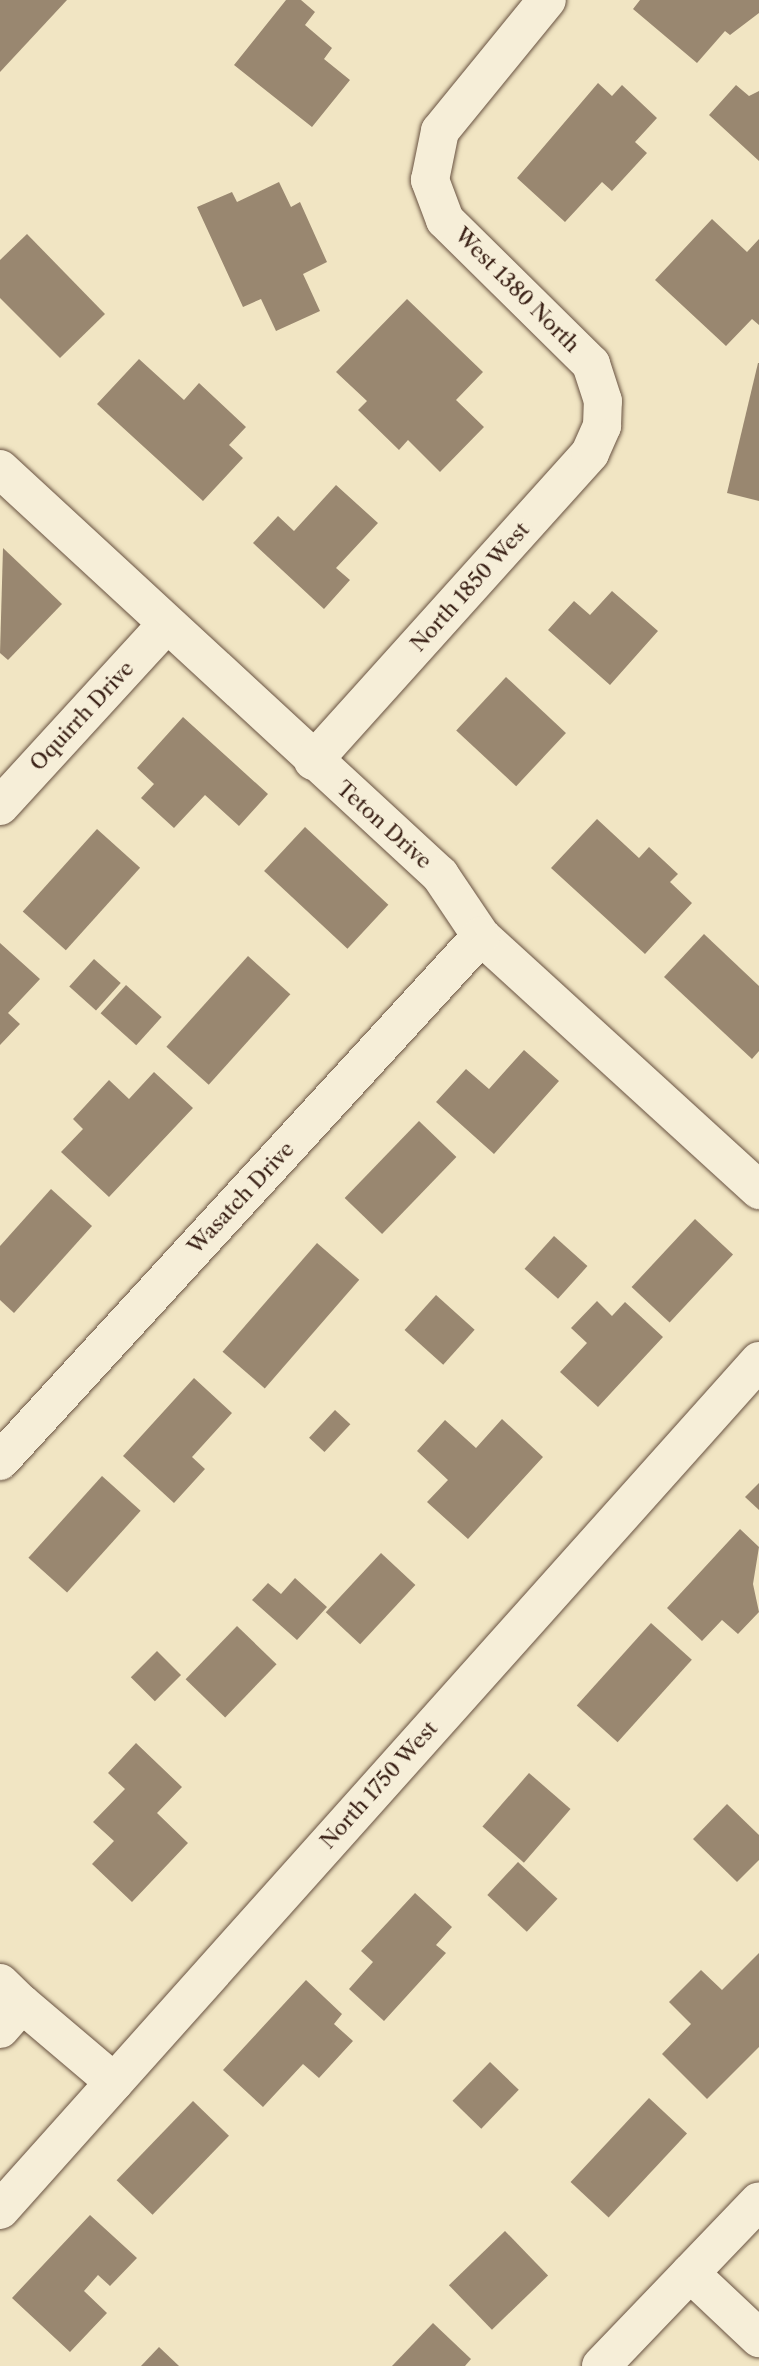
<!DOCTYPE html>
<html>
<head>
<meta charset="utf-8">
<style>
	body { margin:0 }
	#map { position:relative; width:759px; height:2366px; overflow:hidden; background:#f1e5c3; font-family:"Libre Caslon Text",serif }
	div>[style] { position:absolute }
	.building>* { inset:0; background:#998770; transform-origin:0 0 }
	.roads { filter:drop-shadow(0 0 2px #685241) drop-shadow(0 0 2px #685241) }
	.minor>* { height:38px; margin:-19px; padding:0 19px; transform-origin:19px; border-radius:19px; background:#f6eed8 }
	span { translate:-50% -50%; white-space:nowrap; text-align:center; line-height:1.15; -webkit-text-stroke:6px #f6eed8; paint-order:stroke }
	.street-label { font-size:21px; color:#3a2116 }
</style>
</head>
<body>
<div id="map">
	<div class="building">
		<i style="clip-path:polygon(0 0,67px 0,0 72px)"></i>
		<i style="clip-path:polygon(286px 0,301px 0,315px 12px,305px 25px,332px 48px,324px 59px,350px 80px,312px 127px,234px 65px)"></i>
		<i style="clip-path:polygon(640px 0,759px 0,759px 13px,730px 35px,725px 31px,697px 63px,633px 9px)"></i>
		<i style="clip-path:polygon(598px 83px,612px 96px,622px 85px,657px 118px,635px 142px,647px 153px,612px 191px,602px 182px,565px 222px,517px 178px)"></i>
		<i style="clip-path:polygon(736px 85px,749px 96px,759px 91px,759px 161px,709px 115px)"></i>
		<i style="clip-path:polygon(279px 182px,291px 207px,300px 202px,327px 262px,303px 274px,320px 311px,276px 331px,261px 299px,243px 307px,197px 207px,232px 192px,237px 202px)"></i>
		<i style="clip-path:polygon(712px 219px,747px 252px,759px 239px,759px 325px,752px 319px,726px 346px,655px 280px)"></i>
		<i style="clip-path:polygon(27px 234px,105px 314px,60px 358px,0 298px,0 260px)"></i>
		<i style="clip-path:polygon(407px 299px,483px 372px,456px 400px,484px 427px,440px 472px,408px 440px,399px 450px,358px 410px,367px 401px,336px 372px)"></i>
		<i style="clip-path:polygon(139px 359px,184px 400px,199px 383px,246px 427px,229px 445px,243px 458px,203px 501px,97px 404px)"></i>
		<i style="clip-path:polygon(758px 363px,759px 363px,759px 501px,727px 493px)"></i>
		<i style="clip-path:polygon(336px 485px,378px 523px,336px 568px,350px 580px,324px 609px,253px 543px,278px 516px,294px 531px)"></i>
		<i style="clip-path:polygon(3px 548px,62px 604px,8px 660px,0 653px)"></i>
		<i style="clip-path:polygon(612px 591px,658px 631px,610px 685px,548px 630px,574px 601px,590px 615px)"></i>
		<i style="left:506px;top:677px;width:82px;height:73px;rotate:43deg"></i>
		<i style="clip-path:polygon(183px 717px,268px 794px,239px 826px,205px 795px,174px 828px,141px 798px,154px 784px,137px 768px)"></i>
		<i style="clip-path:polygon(597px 819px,639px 858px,649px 847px,678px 874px,670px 882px,692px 903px,645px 954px,551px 868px)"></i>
		<i style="left:305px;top:827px;width:114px;height:60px;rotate:43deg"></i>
		<i style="left:97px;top:829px;width:58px;height:111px;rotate:42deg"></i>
		<i style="clip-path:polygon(704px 934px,759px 986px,759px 1051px,752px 1059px,664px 977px)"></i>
		<i style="clip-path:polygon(0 943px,40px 979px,8px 1013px,20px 1024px,0 1045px)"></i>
		<i style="left:248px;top:956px;width:57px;height:122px;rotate:42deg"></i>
		<i style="left:94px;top:959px;width:36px;height:37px;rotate:42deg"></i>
		<i style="left:126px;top:985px;width:48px;height:38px;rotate:42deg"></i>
		<i style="clip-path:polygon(524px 1050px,559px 1081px,494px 1154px,436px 1102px,466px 1069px,489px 1089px)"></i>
		<i style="clip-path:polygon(154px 1072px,193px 1108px,109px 1197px,61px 1152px,83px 1129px,73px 1119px,109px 1080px,129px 1099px)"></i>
		<i style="left:419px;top:1121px;width:52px;height:107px;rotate:44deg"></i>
		<i style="clip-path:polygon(51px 1189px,92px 1226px,14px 1313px,0 1300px,0 1246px)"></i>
		<i style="left:695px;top:1219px;width:52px;height:93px;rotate:43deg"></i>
		<i style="left:554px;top:1236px;width:45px;height:44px;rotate:42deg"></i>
		<i style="left:317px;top:1243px;width:56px;height:144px;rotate:41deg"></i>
		<i style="left:436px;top:1295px;width:52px;height:47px;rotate:42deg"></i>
		<i style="clip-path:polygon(597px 1301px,612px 1316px,625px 1302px,663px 1337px,598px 1407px,560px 1372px,587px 1343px,571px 1328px)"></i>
		<i style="clip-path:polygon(194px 1378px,232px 1413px,192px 1457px,205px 1469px,174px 1503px,123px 1456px)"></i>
		<i style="left:335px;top:1410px;width:21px;height:38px;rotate:43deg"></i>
		<i style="clip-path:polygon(502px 1419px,543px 1457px,468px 1539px,427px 1502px,448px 1480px,417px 1451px,445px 1420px,476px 1448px)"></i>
		<i style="left:102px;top:1476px;width:52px;height:110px;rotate:42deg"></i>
		<i style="clip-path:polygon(759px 1483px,759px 1510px,745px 1497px)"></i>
		<i style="clip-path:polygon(740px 1529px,759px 1547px,753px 1584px,759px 1612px,738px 1634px,722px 1620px,702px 1641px,667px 1608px)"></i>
		<i style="left:381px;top:1553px;width:47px;height:81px;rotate:43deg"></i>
		<i style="clip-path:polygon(295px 1578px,327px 1607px,297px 1640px,252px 1600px,268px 1583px,281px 1594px)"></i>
		<i style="left:651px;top:1623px;width:55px;height:111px;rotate:42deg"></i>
		<i style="left:237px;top:1626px;width:55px;height:74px;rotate:44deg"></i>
		<i style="left:157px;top:1651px;width:34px;height:37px;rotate:45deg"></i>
		<i style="clip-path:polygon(136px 1743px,182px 1787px,157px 1813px,188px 1843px,132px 1902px,92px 1864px,114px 1841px,93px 1822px,125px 1789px,108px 1773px)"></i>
		<i style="left:529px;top:1773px;width:55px;height:71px;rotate:41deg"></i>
		<i style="clip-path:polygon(727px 1804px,759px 1835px,759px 1860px,737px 1882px,693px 1839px)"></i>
		<i style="left:518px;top:1862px;width:54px;height:45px;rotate:43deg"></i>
		<i style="clip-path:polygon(415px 1893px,452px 1927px,436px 1945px,446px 1953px,384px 2021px,349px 1989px,373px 1962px,361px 1951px)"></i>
		<i style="clip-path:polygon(759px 1953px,759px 2047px,707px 2099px,662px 2054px,691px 2024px,669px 2002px,701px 1970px,722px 1990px)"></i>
		<i style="clip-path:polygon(306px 1980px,342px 2014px,334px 2024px,353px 2041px,319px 2078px,303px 2064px,263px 2107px,223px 2070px)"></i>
		<i style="left:490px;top:2062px;width:40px;height:54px;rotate:44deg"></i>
		<i style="left:649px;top:2098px;width:52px;height:115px;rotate:43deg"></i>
		<i style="left:193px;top:2101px;width:50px;height:110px;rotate:44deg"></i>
		<i style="clip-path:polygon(90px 2215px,137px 2258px,110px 2286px,98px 2275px,84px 2291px,107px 2313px,70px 2352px,12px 2298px)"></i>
		<i style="left:505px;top:2231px;width:62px;height:78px;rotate:46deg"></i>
		<i style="clip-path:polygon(433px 2323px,471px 2359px,465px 2366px,392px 2366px)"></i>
		<i style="clip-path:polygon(159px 2347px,179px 2366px,141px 2366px)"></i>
	</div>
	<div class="roads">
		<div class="minor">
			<i style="left:0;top:469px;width:599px;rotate:42.7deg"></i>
			<i style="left:440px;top:875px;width:73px;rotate:56.1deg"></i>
			<i style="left:481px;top:936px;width:377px;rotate:42.4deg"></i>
			<i style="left:313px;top:761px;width:414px;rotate:-48deg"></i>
			<i style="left:590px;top:453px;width:30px;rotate:-66deg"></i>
			<i style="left:602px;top:426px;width:25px;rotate:-88deg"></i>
			<i style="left:603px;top:401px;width:39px;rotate:-108deg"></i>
			<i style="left:591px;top:364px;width:205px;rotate:-135.4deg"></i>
			<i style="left:445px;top:220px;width:43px;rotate:-110.6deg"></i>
			<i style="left:430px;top:180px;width:50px;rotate:-78.5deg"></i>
			<i style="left:440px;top:131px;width:169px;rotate:-50.8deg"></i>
			<i style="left:0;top:806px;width:244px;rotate:-47.5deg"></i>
			<i style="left:0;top:1461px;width:712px;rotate:-47.5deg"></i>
			<i style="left:0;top:1983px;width:30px;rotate:44deg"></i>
			<i style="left:22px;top:2004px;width:33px;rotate:131deg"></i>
			<i style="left:22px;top:2004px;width:121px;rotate:40.3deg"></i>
			<i style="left:0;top:2210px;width:1139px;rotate:-48.2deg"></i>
			<i style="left:690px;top:2273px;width:95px;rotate:43.3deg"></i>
			<i style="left:601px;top:2366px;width:228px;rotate:-46.2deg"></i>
		</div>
	</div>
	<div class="street-label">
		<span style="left:517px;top:290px;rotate:45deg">West 1380 North</span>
		<span style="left:470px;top:587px;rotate:-48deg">North 1850 West</span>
		<span style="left:82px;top:716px;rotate:-47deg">Oquirrh Drive</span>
		<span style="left:384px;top:825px;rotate:42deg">Teton Drive</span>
		<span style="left:241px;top:1198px;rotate:-47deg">Wasatch Drive</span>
		<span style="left:379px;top:1785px;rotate:-48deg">North 1750 West</span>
	</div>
</div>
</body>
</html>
